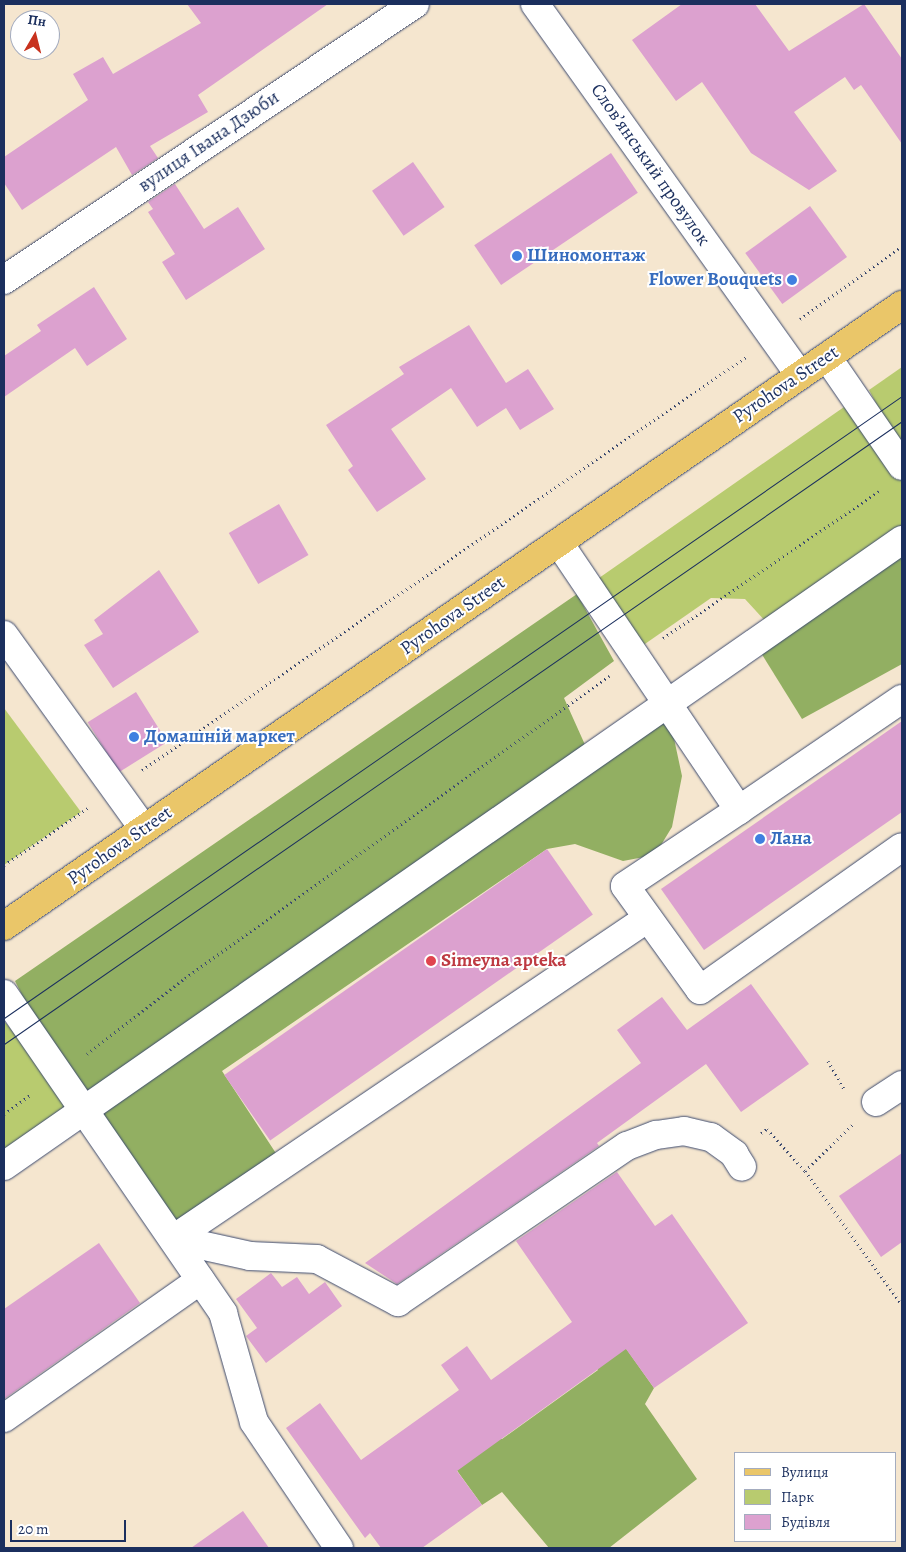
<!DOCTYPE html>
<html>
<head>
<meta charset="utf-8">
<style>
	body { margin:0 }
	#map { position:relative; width:906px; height:1552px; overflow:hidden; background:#f5e6cf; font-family:Alegreya,serif }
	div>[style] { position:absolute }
	.green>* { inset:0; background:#b8cb6f }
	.forest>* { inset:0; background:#92af62 }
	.building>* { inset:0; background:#dca1cf; transform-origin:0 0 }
	.path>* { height:3px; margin-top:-1.5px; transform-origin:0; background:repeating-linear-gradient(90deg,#3c4a6f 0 1px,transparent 0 5px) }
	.roads { filter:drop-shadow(0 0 1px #3c4a6f) drop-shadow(0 0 1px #3c4a6f) }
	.minor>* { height:28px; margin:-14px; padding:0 14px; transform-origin:14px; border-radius:14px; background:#fff }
	.major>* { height:28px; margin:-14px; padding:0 14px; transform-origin:14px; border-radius:14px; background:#eac669 }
	.tram>* { height:1px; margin:-0.5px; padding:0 0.5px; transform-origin:0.5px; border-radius:0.5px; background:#1b2f5e }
	.dots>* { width:14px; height:14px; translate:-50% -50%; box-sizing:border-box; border:2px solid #fff; border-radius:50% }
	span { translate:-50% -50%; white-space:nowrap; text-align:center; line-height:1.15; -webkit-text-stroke:4px #fff; paint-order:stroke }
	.street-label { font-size:19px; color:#1b2f5e }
	.shop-label { font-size:19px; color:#366cbe; font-weight:700 }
	.left { translate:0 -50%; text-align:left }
	.right { translate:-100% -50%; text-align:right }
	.health-label { font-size:19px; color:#be3a42; font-weight:700 }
	.frame { position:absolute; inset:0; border:5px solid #1b2f5e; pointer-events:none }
	.legend { position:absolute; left:734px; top:1452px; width:162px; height:90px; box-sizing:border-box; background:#fff; border:1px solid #a4acbf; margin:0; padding:6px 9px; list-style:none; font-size:15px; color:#1b2f5e }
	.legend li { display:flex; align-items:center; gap:10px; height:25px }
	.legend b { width:25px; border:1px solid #a4acbf }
	.north { position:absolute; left:10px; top:10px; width:50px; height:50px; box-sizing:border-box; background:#fff; border:1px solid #a4acbf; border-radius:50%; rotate:8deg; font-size:14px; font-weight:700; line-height:20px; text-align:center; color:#1b2f5e }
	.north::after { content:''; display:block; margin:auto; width:18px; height:22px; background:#c8321e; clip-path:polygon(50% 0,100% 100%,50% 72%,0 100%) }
	.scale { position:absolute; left:10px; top:1520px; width:116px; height:22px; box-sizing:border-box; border:2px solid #1b2f5e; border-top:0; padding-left:6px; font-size:15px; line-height:18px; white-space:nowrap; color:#1b2f5e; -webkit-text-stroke:4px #fff; paint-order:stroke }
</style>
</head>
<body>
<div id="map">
	<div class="green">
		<i style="clip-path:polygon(902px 367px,902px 452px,869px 390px)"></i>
		<i style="clip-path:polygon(844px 407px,902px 476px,902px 538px,767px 623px,745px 599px,711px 598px,642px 646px,599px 578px)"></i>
		<i style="clip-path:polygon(4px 708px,81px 812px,4px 865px)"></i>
		<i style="clip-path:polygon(4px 1021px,80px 1112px,4px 1166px)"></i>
	</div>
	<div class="forest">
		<i style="clip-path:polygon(902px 550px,902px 664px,802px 719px,758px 648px)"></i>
		<i style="clip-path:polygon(577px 594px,614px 661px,564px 698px,586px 747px,666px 701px,682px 776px,672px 827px,661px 845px,644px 857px,623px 861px,575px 844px,547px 849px,222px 1071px,283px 1164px,173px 1239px,80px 1112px,15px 981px)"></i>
		<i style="clip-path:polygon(608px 1323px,654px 1388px,645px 1404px,697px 1479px,609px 1548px,549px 1548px,502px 1492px,482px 1505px,453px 1465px,492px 1437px,502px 1439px,598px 1370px,580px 1345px)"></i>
	</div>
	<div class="building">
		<i style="clip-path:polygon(187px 4px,328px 4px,198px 95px,208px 112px,150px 146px,158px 158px,132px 175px,116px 147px,22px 210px,4px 183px,4px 157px,88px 100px,73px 74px,103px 57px,113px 74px,201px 23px)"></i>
		<i style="clip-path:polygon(682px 4px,755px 4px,789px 51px,864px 4px,902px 59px,902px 144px,861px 85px,854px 90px,845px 77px,794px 112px,837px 171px,809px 190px,751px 153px,702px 82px,676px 101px,632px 40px)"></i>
		<i style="left:611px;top:153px;width:48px;height:165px;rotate:56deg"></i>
		<i style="left:413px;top:162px;width:55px;height:50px;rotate:55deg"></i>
		<i style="clip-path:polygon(175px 184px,204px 229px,238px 207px,265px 249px,186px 300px,162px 262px,175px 254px,148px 212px,153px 209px,148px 202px)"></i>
		<i style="left:810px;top:206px;width:63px;height:80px;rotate:54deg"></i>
		<i style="clip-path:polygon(94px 287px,127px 339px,87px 366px,75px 348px,4px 397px,4px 356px,41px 331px,37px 325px)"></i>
		<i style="clip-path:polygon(469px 325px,506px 383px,528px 369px,554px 409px,520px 430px,506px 408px,477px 427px,451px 388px,391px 429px,426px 479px,377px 512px,348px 470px,353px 466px,326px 425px,404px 374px,399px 367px)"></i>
		<i style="left:279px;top:504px;width:59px;height:58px;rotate:60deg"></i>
		<i style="clip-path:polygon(159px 570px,199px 632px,113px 688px,84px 645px,103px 634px,94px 620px)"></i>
		<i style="left:136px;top:692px;width:59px;height:57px;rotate:58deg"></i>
		<i style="clip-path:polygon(902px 721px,902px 812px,704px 950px,661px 889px)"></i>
		<i style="left:547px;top:849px;width:80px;height:394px;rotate:55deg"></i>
		<i style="clip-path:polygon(751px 984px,809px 1064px,741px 1112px,706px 1064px,597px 1143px,599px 1146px,397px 1284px,365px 1263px,641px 1063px,617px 1030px,662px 997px,687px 1030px)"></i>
		<i style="clip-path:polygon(902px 1153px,902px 1242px,881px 1257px,839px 1196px)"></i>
		<i style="clip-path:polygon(617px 1172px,655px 1226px,672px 1214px,748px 1323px,654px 1388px,626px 1349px,457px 1471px,482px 1505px,422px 1548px,381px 1548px,370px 1533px,365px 1538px,286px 1428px,320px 1403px,361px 1460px,459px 1390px,441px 1365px,467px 1346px,491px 1380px,572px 1322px,516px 1241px)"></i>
		<i style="clip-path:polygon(99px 1243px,140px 1303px,4px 1399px,4px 1309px)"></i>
		<i style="clip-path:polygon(271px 1273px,282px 1287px,297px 1277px,309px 1294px,325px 1282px,342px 1306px,266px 1363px,246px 1336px,257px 1328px,236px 1299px)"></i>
		<i style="clip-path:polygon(243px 1511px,269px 1548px,191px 1548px)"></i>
	</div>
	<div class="path">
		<i style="left:800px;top:319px;width:125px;rotate:-35.6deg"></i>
		<i style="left:663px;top:638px;width:261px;rotate:-34.2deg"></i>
		<i style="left:142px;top:770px;width:732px;rotate:-34.36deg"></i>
		<i style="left:4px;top:865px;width:102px;rotate:-34.2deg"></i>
		<i style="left:87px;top:1054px;width:124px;rotate:-37.8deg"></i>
		<i style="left:185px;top:978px;width:521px;rotate:-35.46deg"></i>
		<i style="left:828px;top:1061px;width:34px;rotate:60deg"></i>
		<i style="left:4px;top:1114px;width:34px;rotate:-36deg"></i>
		<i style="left:761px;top:1133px;width:7px;rotate:-34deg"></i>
		<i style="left:767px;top:1129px;width:57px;rotate:47.9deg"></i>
		<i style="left:805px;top:1171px;width:165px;rotate:54.1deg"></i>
		<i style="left:805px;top:1171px;width:67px;rotate:-44.4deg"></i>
	</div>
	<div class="roads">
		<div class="minor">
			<i style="left:535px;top:4px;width:456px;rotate:54.5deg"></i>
			<i style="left:4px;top:280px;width:495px;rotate:-33.9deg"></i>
			<i style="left:827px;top:357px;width:132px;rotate:55.5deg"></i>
			<i style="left:559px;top:543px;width:322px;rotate:56deg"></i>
			<i style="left:739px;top:810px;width:197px;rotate:-34.3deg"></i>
			<i style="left:4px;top:635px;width:239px;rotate:54.2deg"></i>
			<i style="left:739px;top:810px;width:137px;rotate:146.3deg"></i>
			<i style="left:625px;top:886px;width:128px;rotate:54.2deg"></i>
			<i style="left:700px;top:990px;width:247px;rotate:-35.3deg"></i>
			<i style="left:4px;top:994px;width:387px;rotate:55.5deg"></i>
			<i style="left:223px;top:1313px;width:113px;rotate:74.1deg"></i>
			<i style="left:254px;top:1422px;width:152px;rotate:56deg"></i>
			<i style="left:876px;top:1102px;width:31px;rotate:-33deg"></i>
			<i style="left:4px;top:1166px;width:1095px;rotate:-34.88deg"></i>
			<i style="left:173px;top:1239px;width:79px;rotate:12.4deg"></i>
			<i style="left:250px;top:1256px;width:67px;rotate:2.6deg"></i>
			<i style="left:317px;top:1259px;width:92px;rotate:28deg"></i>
			<i style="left:398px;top:1302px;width:277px;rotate:-34.3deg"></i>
			<i style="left:627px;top:1146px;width:31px;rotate:-21deg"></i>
			<i style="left:656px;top:1135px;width:28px;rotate:-8deg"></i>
			<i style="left:684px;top:1131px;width:28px;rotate:13deg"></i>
			<i style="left:711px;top:1137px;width:29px;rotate:36deg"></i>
			<i style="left:734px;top:1154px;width:15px;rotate:58deg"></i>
			<i style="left:173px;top:1239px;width:573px;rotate:-34.05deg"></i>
			<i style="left:4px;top:1418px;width:240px;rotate:-35.1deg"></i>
		</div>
		<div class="major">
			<i style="left:4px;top:926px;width:1092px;rotate:-34.67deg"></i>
		</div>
	</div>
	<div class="tram">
		<i style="left:4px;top:1018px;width:1092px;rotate:-34.71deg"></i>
		<i style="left:4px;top:1044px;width:1093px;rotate:-34.75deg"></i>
	</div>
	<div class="dots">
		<i style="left:517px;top:256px;background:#3f7fe0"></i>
		<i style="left:792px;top:280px;background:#3f7fe0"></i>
		<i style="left:134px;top:737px;background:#3f7fe0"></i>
		<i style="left:760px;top:839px;background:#3f7fe0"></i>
		<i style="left:431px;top:961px;background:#e0444e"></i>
	</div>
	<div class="street-label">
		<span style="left:209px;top:142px;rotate:-34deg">вулиця Івана Дзюби</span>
		<span style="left:650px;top:165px;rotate:55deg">Словʼянський провулок</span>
		<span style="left:786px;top:385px;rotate:-34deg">Pyrohova Street</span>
		<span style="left:453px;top:616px;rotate:-35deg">Pyrohova Street</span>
		<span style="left:120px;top:846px;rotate:-35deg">Pyrohova Street</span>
	</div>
	<div class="shop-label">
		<span class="left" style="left:527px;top:256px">Шиномонтаж</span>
		<span class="right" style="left:782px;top:280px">Flower Bouquets</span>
		<span class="left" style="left:144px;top:737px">Домашній маркет</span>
		<span class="left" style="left:770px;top:839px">Лана</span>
	</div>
	<div class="health-label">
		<span class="left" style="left:441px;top:961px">Simeyna apteka</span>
	</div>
	<div class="frame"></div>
	<ul class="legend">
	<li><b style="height:6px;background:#eac669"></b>Вулиця</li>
	<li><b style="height:14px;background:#b8cb6f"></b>Парк</li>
	<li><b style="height:14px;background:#dca1cf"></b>Будівля</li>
	</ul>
	<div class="north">Пн</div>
	<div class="scale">20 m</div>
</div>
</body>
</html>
